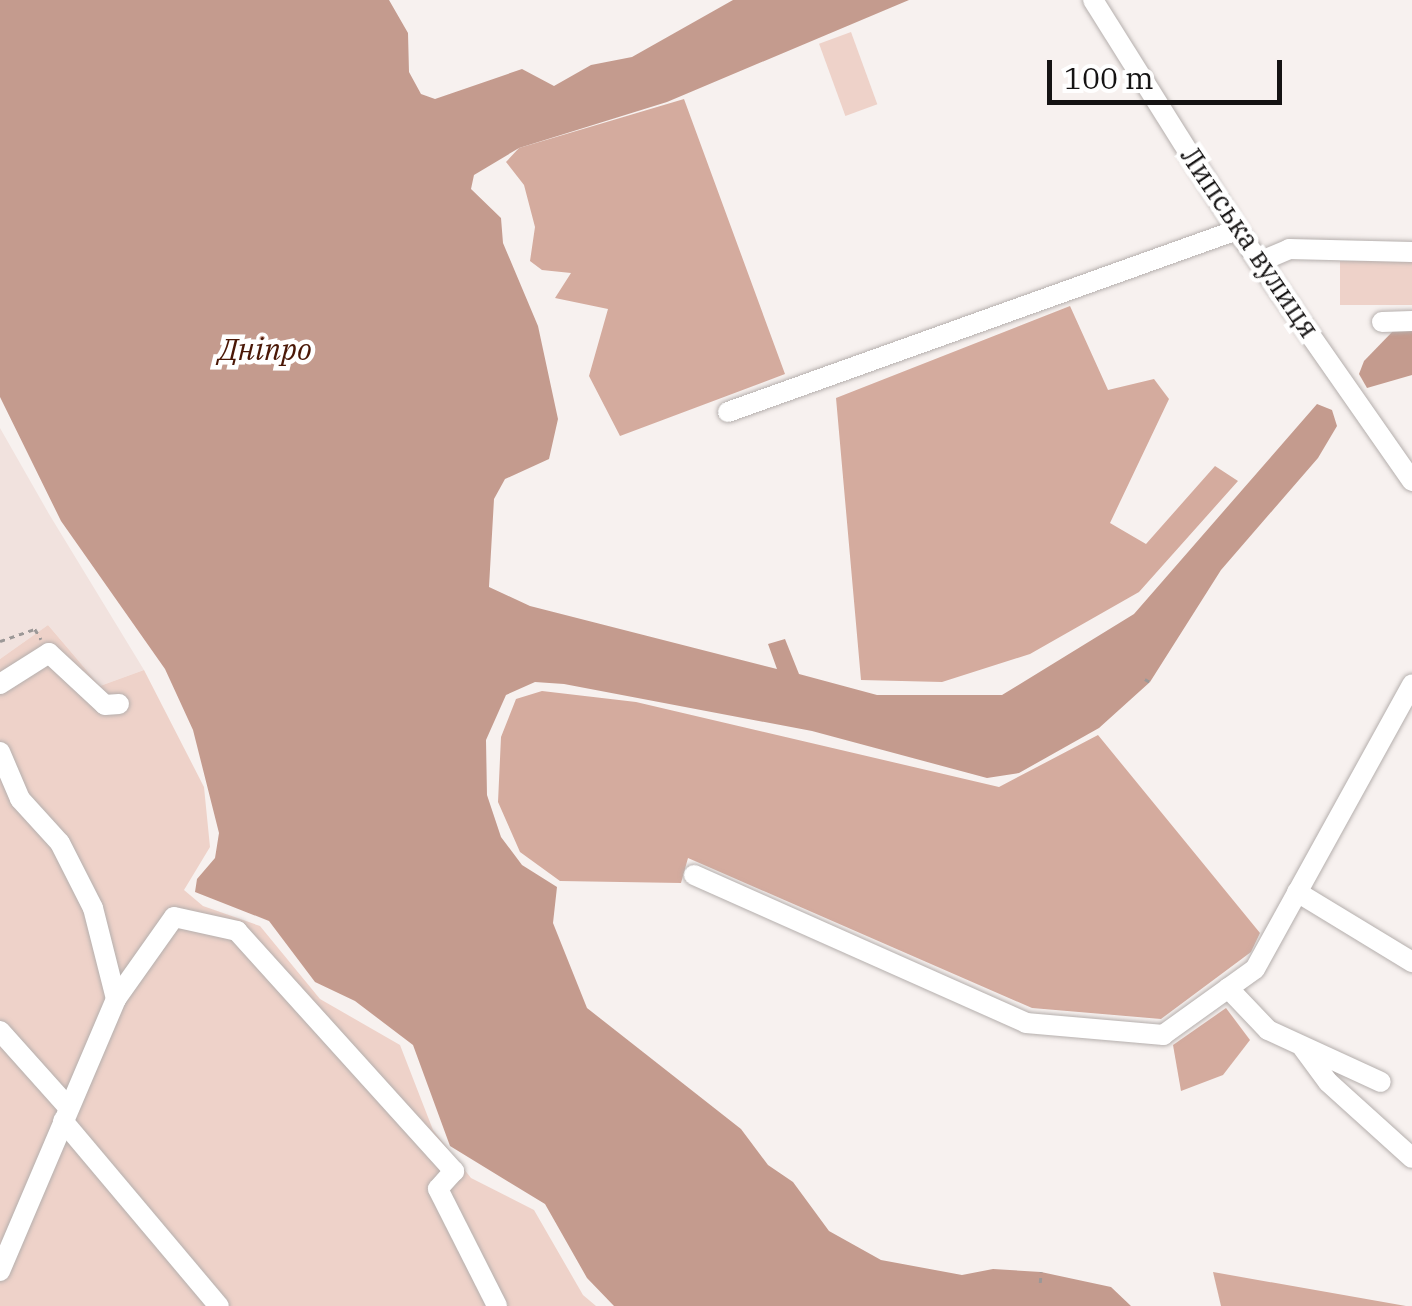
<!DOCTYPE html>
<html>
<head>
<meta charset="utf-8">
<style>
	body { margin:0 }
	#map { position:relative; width:1412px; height:1306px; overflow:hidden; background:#f7f1ef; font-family:"IBM Plex Serif",serif }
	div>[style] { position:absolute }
	.built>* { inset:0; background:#f1e2de }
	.green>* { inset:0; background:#eed2c9; transform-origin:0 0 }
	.forest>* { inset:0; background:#d4ab9e }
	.water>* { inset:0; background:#c49b8e }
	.path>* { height:2.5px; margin-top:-1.25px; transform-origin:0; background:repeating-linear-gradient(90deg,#9c9897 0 5px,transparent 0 10px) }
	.roads { filter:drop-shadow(0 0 2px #b5afad) drop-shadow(0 0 2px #b5afad) }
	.minor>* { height:20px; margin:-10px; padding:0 10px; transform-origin:10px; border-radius:10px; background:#fff }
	span { translate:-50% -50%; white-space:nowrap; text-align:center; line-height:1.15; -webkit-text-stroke:9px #fff; paint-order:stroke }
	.street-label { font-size:28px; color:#151313 }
	.water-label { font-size:30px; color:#4a1706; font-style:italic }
	.scale { position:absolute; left:1047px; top:60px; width:235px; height:45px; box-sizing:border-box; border:5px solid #151313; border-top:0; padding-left:12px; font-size:30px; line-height:35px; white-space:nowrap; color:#151313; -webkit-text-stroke:8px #fff; paint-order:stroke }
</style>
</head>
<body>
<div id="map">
	<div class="built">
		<i style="clip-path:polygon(0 428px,49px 514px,144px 670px,100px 686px,48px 625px,0 659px)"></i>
	</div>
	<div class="green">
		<i style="left:851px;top:32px;width:77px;height:34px;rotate:70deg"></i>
		<i style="left:1412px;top:261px;width:44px;height:72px;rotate:90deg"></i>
		<i style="clip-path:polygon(48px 625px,100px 686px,144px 670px,204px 787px,210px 847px,184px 890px,203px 906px,260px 926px,320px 999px,400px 1045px,433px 1130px,471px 1178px,534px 1210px,583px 1295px,596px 1306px,0 1306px,0 659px)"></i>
	</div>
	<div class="forest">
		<i style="clip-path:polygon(684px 99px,785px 374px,620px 436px,589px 376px,608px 309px,555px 298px,571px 273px,542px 270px,530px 261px,535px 227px,524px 185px,506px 162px,519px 148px)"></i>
		<i style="clip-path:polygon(1070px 306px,1108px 390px,1154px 379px,1169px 399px,1110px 523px,1146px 544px,1215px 466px,1238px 481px,1139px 592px,1030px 654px,942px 682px,861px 680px,836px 398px)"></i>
		<i style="clip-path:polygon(542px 691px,636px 702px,999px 787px,1098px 735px,1260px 933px,1251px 952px,1161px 1019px,1032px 1008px,688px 858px,681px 883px,560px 881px,520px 852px,498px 802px,501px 737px,516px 699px)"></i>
		<i style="clip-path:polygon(1226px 1008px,1250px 1040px,1223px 1075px,1181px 1091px,1173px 1045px)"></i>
		<i style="clip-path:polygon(1213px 1272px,1406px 1306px,1221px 1306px)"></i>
	</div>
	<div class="water">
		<i style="clip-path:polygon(0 0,389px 0,408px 33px,409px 72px,421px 94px,435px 99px,522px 69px,554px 86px,591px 65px,632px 57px,733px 0,909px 0,667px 102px,519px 148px,474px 175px,471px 189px,501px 218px,503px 243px,538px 326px,558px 419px,549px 459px,505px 479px,494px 499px,489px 587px,530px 606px,777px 669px,768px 644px,785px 639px,799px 674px,877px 695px,1002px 695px,1134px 614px,1317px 404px,1332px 410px,1337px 426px,1318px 458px,1221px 570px,1150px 682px,1099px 728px,1019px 773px,987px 778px,812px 731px,564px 684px,535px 682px,506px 695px,486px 740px,487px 795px,501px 837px,522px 865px,557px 887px,553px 923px,587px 1008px,741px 1129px,768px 1165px,793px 1182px,829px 1231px,881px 1260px,962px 1275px,993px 1269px,1041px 1272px,1111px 1287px,1131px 1306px,614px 1306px,587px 1278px,545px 1204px,450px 1146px,413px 1045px,355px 1001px,315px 982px,269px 921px,195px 892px,197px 879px,215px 858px,219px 833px,193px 730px,165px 669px,61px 521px,0 397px)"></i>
		<i style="clip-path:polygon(1412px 329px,1412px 375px,1367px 388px,1359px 374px,1364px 361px,1394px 330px)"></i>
	</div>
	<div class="path">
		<i style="left:0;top:641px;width:37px;rotate:-19deg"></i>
		<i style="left:35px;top:629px;width:12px;rotate:59deg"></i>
		<i style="left:1145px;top:679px;width:6px;rotate:31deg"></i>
		<i style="left:1040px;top:1283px;width:11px;rotate:-85deg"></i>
	</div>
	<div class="roads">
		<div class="minor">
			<i style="left:1093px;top:0;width:271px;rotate:57.9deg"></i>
			<i style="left:1237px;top:230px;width:306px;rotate:55.1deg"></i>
			<i style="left:1259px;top:262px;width:33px;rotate:-23deg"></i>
			<i style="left:1289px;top:249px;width:123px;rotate:1.4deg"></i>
			<i style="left:1382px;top:322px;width:30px;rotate:-2deg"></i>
			<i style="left:728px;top:412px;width:541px;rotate:-19.68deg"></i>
			<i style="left:0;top:684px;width:58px;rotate:-32.3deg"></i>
			<i style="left:49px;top:653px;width:76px;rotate:42.9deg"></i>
			<i style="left:105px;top:705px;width:14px;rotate:-4deg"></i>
			<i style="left:0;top:752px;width:51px;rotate:66.9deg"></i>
			<i style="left:20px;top:799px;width:59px;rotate:47.7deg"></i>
			<i style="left:60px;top:843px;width:73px;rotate:63.1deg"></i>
			<i style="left:93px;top:908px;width:94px;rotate:75.8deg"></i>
			<i style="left:694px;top:875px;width:363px;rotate:24deg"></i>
			<i style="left:1026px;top:1023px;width:138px;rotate:5deg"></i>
			<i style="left:1163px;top:1035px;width:113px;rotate:-35.7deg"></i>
			<i style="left:1255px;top:969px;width:325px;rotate:-61.1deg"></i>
			<i style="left:1297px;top:892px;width:135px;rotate:31.3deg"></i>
			<i style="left:1228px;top:988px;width:58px;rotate:46.4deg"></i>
			<i style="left:1268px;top:1030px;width:124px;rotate:24.7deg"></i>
			<i style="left:0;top:1031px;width:102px;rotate:48.2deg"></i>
			<i style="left:1303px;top:1048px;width:42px;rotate:53.7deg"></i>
			<i style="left:1328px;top:1082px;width:113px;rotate:42.1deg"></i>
			<i style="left:63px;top:1121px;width:242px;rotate:49.9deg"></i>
			<i style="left:0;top:1271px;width:296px;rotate:-66.9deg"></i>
			<i style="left:116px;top:999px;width:100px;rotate:-54.7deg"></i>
			<i style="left:174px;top:917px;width:65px;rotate:12.5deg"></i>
			<i style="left:237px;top:931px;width:324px;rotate:47.9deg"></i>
			<i style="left:454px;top:1171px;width:24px;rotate:132deg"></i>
			<i style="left:438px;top:1189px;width:131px;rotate:63.2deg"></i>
		</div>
	</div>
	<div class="street-label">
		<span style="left:1250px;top:242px;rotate:56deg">Липська вулиця</span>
	</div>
	<div class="water-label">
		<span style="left:265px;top:349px">Дніпро</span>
	</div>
	<div class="scale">100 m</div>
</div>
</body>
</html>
